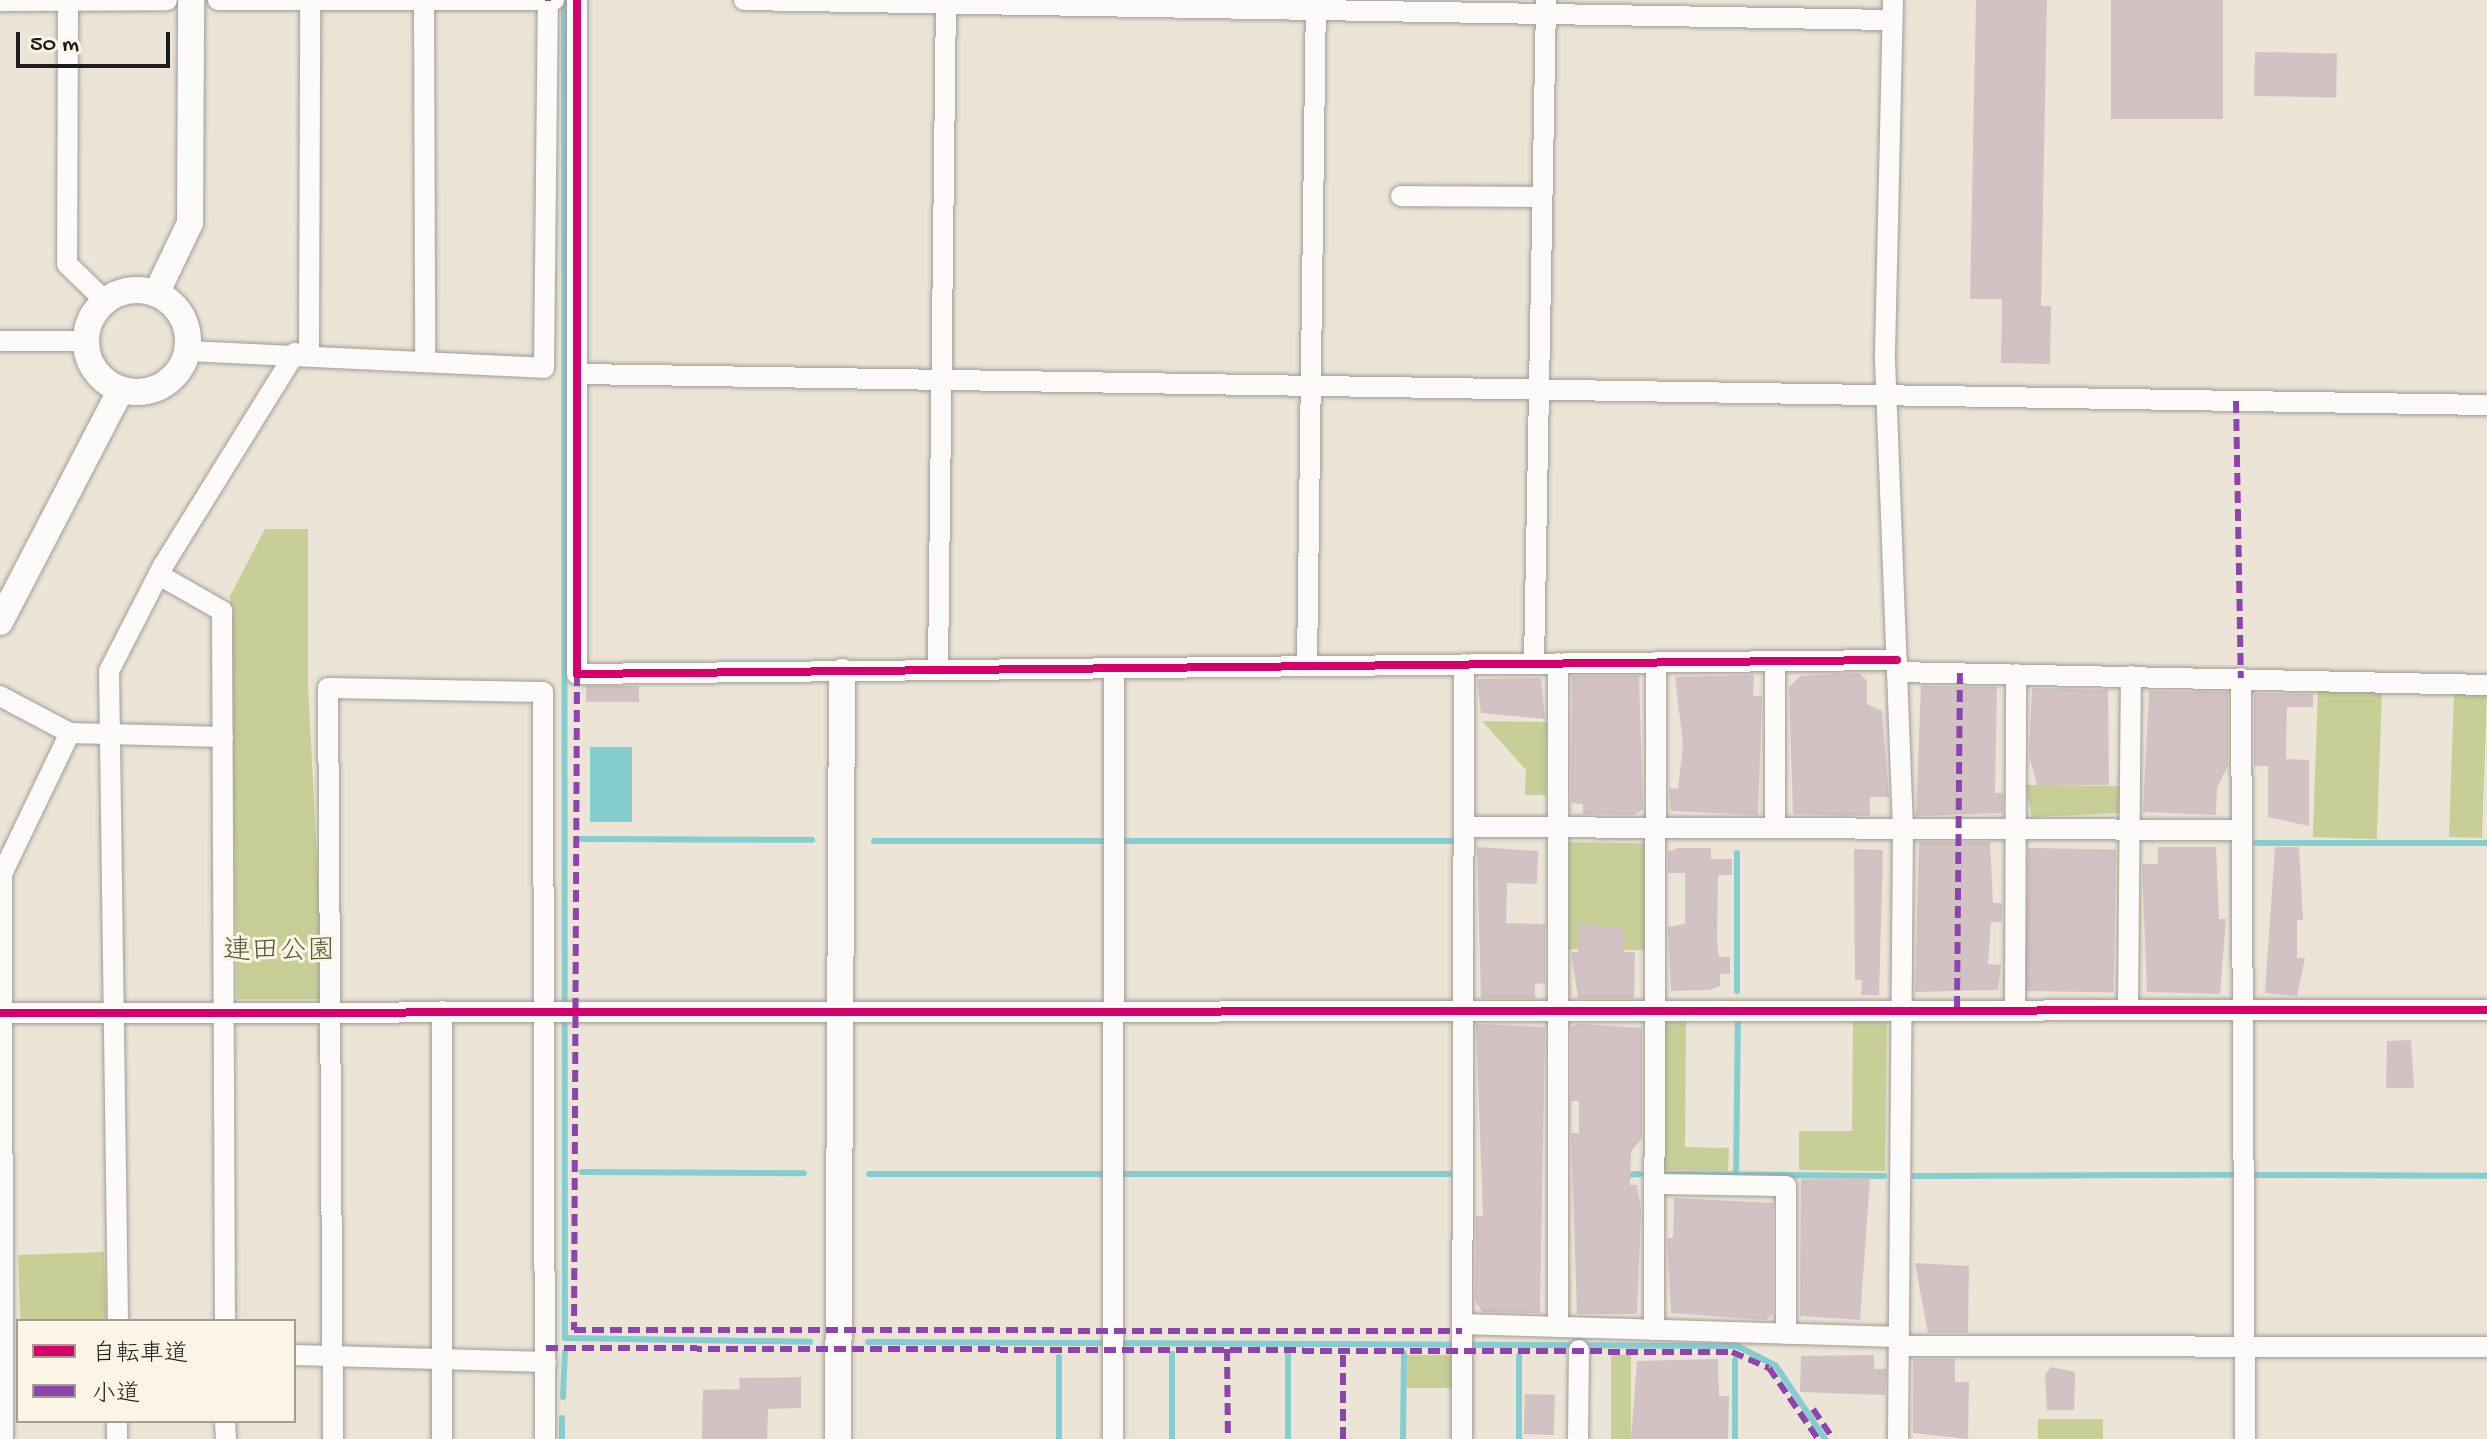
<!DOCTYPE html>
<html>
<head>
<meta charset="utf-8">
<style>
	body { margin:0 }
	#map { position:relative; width:2487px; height:1439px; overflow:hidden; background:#ece4d7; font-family:"Gochi Hand","Klee One",sans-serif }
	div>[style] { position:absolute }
	.green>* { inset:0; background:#c7cf96; transform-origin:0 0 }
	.water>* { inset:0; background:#84cecf; transform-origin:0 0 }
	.stream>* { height:6px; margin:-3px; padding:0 3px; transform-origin:3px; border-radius:3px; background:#84cecf }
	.building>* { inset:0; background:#d3c2c3; transform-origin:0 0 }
	.roads { filter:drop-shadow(0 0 2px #a19c95) drop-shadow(0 0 2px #a19c95) }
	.minor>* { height:20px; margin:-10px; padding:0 10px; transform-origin:10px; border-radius:10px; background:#fcfbf9 }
	.tertiary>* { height:26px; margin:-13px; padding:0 13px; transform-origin:13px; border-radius:13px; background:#fcfbf9 }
	.tertiary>.ring { margin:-13px; padding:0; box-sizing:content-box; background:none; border:26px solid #fcfbf9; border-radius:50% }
	.quiet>* { height:6px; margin-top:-3px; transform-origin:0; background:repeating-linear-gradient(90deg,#8e44ad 0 12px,transparent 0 18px) }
	.cycleway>* { height:8px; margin:-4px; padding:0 4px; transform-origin:4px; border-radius:4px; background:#d6006c }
	span { translate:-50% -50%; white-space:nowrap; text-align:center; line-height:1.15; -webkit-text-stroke:6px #fcf5e5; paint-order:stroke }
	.park-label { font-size:28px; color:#545c38 }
	.legend { position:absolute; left:16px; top:1319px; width:280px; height:104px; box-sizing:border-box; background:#fcf5e5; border:2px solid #a29e95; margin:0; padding:10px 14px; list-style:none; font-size:24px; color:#1c1c1c }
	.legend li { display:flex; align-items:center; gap:16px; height:40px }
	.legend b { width:40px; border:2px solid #a29e95 }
	.scale { position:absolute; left:16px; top:32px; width:154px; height:36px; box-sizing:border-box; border:4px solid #1c1c1c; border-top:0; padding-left:10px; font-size:24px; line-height:28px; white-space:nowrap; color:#1c1c1c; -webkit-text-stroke:6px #fcf5e5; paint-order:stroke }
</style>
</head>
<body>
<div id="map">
	<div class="green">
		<i style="clip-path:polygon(265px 529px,308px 529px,308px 684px,324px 999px,237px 999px,230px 596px)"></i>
		<i style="left:2318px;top:688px;width:64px;height:149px;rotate:2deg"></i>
		<i style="left:2454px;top:693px;width:33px;height:144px;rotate:2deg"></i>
		<i style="clip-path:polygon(1482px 721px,1547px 722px,1546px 795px,1525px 795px,1526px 770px)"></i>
		<i style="clip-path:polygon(2025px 785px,2120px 786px,2120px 813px,2032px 817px)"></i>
		<i style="left:1568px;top:842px;width:79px;height:107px;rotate:1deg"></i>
		<i style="clip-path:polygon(1663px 1015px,1686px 1015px,1685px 1147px,1729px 1148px,1728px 1171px,1662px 1170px)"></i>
		<i style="clip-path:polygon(1853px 1015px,1887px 1015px,1885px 1171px,1799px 1170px,1799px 1131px,1852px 1131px)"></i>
		<i style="left:104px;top:1252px;width:69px;height:86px;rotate:88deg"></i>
		<i style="left:1407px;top:1355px;width:48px;height:33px"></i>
		<i style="left:1611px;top:1355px;width:20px;height:84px"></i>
		<i style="left:2038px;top:1419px;width:65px;height:20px"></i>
	</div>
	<div class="water">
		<i style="left:590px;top:747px;width:42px;height:75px"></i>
	</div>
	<div class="stream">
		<i style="left:564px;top:0;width:1338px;rotate:89.96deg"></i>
		<i style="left:565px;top:1338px;width:245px;rotate:0.9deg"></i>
		<i style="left:581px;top:839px;width:231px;rotate:0.2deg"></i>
		<i style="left:874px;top:841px;width:232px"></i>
		<i style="left:1125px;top:841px;width:330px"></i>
		<i style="left:2256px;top:843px;width:231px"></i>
		<i style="left:1737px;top:853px;width:138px;rotate:90deg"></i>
		<i style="left:582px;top:1172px;width:222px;rotate:0.3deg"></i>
		<i style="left:869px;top:1174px;width:237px"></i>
		<i style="left:1122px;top:1174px;width:327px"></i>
		<i style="left:1669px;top:1174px;width:215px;rotate:0.5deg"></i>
		<i style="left:1623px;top:1175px;width:17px;rotate:-3deg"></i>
		<i style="left:1736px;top:1175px;width:153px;rotate:-89.3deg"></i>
		<i style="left:2254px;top:1175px;width:233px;rotate:0.2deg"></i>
		<i style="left:1914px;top:1176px;width:323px;rotate:-0.2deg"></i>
		<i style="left:868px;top:1342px;width:869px;rotate:0.26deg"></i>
		<i style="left:1737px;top:1346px;width:44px;rotate:27.1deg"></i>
		<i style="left:1776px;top:1366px;width:88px;rotate:56.1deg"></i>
		<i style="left:1172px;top:1354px;width:85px;rotate:90deg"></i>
		<i style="left:1288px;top:1354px;width:85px;rotate:90deg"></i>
		<i style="left:563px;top:1397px;width:45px;rotate:-87.5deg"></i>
		<i style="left:562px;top:1439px;width:21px;rotate:-90deg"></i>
		<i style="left:1059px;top:1439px;width:82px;rotate:-90deg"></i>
		<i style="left:1403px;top:1439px;width:86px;rotate:-89.3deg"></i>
		<i style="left:1519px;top:1439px;width:83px;rotate:-90deg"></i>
		<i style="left:1735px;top:1439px;width:79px;rotate:-90deg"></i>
	</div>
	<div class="building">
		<i style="clip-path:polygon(1976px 0,2047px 0,2041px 306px,2051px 306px,2050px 364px,2001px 363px,2002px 299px,1970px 299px)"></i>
		<i style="left:2111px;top:0;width:112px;height:119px"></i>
		<i style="left:2255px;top:52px;width:82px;height:44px;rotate:1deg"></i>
		<i style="clip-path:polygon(1859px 673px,1867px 681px,1867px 704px,1882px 711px,1889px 797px,1870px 797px,1870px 816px,1793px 814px,1789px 687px,1800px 676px)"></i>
		<i style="clip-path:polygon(1754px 675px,1753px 696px,1762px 696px,1758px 815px,1671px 811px,1669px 788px,1678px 789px,1683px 745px,1675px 677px)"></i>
		<i style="clip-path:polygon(1572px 676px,1639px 676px,1643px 809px,1634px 815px,1583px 814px,1583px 804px,1571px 803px)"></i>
		<i style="clip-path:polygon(1541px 678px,1545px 719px,1481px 713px,1477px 679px)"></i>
		<i style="left:639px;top:686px;width:16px;height:53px;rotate:90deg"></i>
		<i style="clip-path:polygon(1921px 686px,1997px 687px,1995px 793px,2003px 793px,2003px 813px,1916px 816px)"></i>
		<i style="clip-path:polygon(2032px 688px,2108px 690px,2109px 785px,2037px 785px,2029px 755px)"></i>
		<i style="clip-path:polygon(2149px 691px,2228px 692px,2228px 765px,2217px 788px,2216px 815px,2143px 812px)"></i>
		<i style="clip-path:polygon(2254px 693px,2313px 694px,2313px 707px,2287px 707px,2286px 759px,2309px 760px,2309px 826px,2268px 817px,2268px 766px,2254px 766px)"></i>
		<i style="clip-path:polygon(1919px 842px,1990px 842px,1993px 903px,2002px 903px,2002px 922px,1991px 922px,1988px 964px,2001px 965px,1998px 990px,1915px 992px)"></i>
		<i style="clip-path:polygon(1477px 847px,1538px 851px,1537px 884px,1507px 883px,1506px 923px,1545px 924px,1545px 983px,1535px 984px,1535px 998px,1481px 998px)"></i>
		<i style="clip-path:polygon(2158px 847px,2216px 847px,2219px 919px,2226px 919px,2220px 994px,2147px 992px,2142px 864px,2158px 864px)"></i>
		<i style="clip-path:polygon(2275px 847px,2299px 847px,2303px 920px,2297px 920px,2297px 958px,2305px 958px,2297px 996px,2265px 993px)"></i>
		<i style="clip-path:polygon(1678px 848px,1711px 848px,1711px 859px,1732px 859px,1732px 875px,1718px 875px,1717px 941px,1719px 957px,1730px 957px,1730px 974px,1720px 974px,1720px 986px,1709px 990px,1671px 991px,1668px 927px,1685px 924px,1685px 873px,1668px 873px,1668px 852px)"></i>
		<i style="left:2028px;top:848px;width:88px;height:143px;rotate:1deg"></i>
		<i style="clip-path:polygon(1854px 849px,1883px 850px,1879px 995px,1861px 995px,1862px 980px,1855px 980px)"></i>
		<i style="clip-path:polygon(1579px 923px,1624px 929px,1624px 952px,1635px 952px,1634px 998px,1578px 998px,1571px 952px,1578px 952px)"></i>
		<i style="clip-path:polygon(1476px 1024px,1545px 1027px,1540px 1313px,1482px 1312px,1475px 1300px,1476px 1216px,1483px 1216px)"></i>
		<i style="clip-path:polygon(1578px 1024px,1642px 1028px,1642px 1138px,1631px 1152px,1630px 1185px,1637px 1185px,1641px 1211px,1637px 1314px,1577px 1314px,1571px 1133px,1579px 1133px,1579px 1101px,1571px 1101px,1571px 1027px)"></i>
		<i style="clip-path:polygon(2411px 1040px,2414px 1088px,2386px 1088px,2387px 1041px)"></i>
		<i style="clip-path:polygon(1870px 1178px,1860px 1320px,1800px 1316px,1801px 1179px)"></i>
		<i style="clip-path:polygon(1674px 1198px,1773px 1203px,1773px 1314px,1766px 1320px,1671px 1313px,1667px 1238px,1673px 1238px)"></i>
		<i style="clip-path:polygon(1915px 1263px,1969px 1266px,1968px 1333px,1928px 1333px)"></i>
		<i style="clip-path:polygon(1874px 1355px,1874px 1369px,1886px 1369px,1885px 1395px,1800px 1392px,1801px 1356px)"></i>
		<i style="clip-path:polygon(1718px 1359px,1719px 1396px,1729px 1396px,1728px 1439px,1631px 1439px,1637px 1361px)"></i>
		<i style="clip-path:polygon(1913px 1359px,1955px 1359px,1955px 1382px,1969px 1382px,1968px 1439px,1913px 1433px)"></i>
		<i style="clip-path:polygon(2051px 1367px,2075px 1372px,2074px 1410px,2047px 1410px,2045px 1375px)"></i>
		<i style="clip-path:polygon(801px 1377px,801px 1408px,768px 1409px,767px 1439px,702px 1439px,703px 1390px,740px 1389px,739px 1378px)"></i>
		<i style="left:1525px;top:1394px;width:30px;height:40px;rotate:2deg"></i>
	</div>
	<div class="roads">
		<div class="minor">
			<i style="left:218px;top:0;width:336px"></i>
			<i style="left:577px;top:0;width:674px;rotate:90deg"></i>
			<i style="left:577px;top:674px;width:1320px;rotate:-0.61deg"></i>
			<i style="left:744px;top:0;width:1148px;rotate:1deg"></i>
			<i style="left:1893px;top:0;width:360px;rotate:91.3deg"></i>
			<i style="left:1885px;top:360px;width:469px;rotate:87.8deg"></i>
			<i style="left:1903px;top:829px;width:610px;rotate:90.47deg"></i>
			<i style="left:0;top:1px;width:167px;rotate:-0.3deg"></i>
			<i style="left:68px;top:1px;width:263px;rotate:90.2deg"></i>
			<i style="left:67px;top:264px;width:53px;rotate:44.2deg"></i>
			<i style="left:424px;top:1px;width:358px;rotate:89.8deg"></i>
			<i style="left:1401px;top:196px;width:141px;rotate:0.4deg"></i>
			<i style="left:0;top:341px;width:86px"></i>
			<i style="left:187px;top:351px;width:357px;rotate:2.7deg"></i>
			<i style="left:544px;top:368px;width:367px;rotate:-89.4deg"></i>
			<i style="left:309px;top:353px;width:352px;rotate:-89.8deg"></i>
			<i style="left:579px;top:374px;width:1908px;rotate:0.93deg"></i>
			<i style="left:159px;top:575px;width:73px;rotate:29.7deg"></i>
			<i style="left:222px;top:611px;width:710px;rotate:89.76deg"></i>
			<i style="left:1775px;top:661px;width:167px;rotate:90deg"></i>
			<i style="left:1534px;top:664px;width:664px;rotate:-88.96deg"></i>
			<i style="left:1307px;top:666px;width:666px;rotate:-89.23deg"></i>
			<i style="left:938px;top:670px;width:670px;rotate:-89.32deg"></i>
			<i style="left:1897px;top:672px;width:590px;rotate:1.26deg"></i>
			<i style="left:2241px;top:678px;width:761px;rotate:89.7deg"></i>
			<i style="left:0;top:696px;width:79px;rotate:27.9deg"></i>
			<i style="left:70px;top:733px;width:153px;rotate:1.5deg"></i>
			<i style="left:1464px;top:827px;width:777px;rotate:0.22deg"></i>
			<i style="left:2015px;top:1008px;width:334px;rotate:-89.8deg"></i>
			<i style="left:2128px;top:1008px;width:332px;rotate:-89.5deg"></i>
			<i style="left:0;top:1013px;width:2487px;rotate:-0.07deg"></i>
			<i style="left:1655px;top:1184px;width:131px;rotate:0.9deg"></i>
			<i style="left:1786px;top:1186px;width:148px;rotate:90deg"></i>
			<i style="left:118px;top:1321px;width:650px;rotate:-90.79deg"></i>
			<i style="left:109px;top:671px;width:118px;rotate:-62.8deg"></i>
			<i style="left:163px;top:566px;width:251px;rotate:-58.2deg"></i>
			<i style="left:1462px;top:1324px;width:437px;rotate:1.7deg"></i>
			<i style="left:1558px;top:1327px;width:664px;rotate:-90deg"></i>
			<i style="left:1654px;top:1330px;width:668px;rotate:-89.83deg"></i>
			<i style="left:1900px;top:1346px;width:587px;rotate:0.1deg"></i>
			<i style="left:294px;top:1355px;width:252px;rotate:1.6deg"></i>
			<i style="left:225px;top:1421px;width:18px;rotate:87deg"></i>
			<i style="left:3px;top:1439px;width:565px;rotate:-90.1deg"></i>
			<i style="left:2px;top:874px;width:157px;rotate:-64.3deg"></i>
			<i style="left:117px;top:1439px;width:18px;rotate:-90deg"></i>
			<i style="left:333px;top:1439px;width:751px;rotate:-90.38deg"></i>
			<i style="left:328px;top:688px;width:215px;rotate:1.1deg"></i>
			<i style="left:543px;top:692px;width:747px;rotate:89.85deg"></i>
			<i style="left:442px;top:1439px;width:428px;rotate:-90deg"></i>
			<i style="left:1113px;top:1439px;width:771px;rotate:-89.93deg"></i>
			<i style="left:1462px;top:1439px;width:775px;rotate:-89.85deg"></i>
			<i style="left:1578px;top:1439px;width:89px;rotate:-89.4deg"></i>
		</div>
		<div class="tertiary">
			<i class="ring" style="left:86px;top:290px;width:76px;height:76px"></i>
			<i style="left:156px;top:294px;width:79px;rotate:-64.4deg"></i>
			<i style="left:190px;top:223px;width:223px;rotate:-89.7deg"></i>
			<i style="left:0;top:622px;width:262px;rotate:-62.5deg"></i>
			<i style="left:838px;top:1439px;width:767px;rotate:-89.7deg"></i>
		</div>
	</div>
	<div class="quiet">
		<i style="left:548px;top:1px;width:1px;rotate:-90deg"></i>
		<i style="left:2236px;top:401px;width:277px;rotate:89deg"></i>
		<i style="left:577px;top:674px;width:656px;rotate:90.26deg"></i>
		<i style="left:574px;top:1330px;width:888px;rotate:0.06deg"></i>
		<i style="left:1957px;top:1008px;width:335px;rotate:-89.5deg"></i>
		<i style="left:546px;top:1348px;width:1186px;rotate:0.19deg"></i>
		<i style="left:1732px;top:1352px;width:40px;rotate:23.4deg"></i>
		<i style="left:1769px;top:1368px;width:86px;rotate:55.4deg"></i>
		<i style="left:1227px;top:1349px;width:90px;rotate:89.4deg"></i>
		<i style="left:1813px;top:1409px;width:36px;rotate:56deg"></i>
		<i style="left:1343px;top:1439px;width:90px;rotate:-90deg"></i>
	</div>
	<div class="cycleway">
		<i style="left:577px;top:0;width:674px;rotate:90deg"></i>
		<i style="left:577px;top:674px;width:1320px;rotate:-0.61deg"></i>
		<i style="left:0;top:1013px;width:2487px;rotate:-0.07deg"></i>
	</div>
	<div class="park-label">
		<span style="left:279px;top:953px">連田公園</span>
	</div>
	<ul class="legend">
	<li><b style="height:10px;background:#d6006c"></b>自転車道</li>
	<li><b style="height:10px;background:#8e44ad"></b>小道</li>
	</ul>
	<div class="scale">50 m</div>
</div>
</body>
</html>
